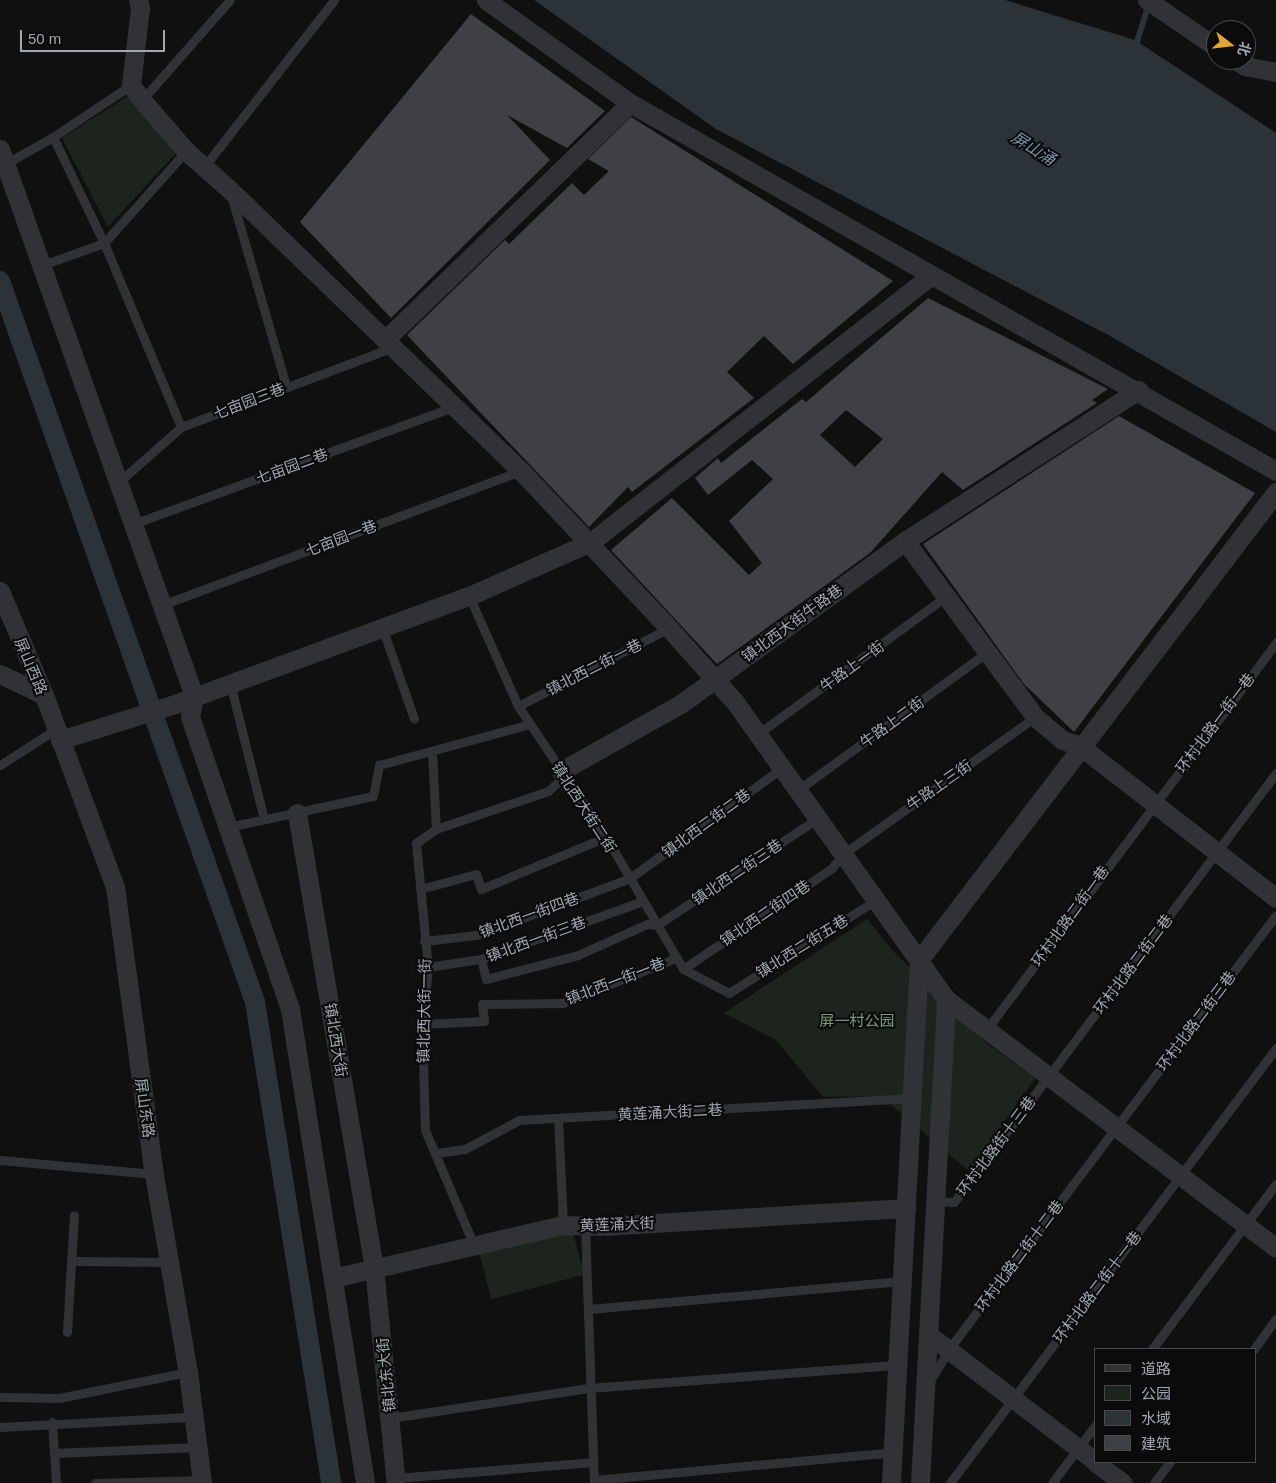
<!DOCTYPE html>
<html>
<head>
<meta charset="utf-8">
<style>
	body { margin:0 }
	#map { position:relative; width:1276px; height:1483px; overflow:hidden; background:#101011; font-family:Helvetica,"Noto Sans SC",sans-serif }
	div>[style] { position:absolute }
	.green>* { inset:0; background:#1d241d; transform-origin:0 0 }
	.water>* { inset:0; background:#2b3339 }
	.stream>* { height:5.5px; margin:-2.75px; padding:0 2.75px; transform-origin:2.75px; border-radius:2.75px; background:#2b3339 }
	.canal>* { height:20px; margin:-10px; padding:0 10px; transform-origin:10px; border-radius:10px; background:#2b3339 }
	.building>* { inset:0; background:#3f4044 }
	.service>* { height:9px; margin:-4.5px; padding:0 4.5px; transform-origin:4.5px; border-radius:4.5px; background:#313236 }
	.minor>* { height:19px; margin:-9.5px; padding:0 9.5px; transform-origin:9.5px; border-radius:9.5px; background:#313236 }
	span { translate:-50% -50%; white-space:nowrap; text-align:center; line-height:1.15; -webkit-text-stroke:4px #0b0b0c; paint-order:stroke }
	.street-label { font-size:15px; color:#a2a7b1 }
	.park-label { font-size:15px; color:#7a9b7c }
	.water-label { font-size:16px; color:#7b96aa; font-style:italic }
	.legend { position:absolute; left:1094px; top:1348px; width:162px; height:115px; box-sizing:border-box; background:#0b0b0c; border:1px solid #47494e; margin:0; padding:6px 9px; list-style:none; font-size:15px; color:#a2a7b1 }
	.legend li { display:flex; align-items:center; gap:10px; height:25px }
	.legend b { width:25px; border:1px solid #47494e }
	.north { position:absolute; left:1206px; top:20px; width:50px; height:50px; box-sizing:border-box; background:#0b0b0c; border:1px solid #47494e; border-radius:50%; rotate:106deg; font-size:14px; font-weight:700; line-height:20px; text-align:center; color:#a2a7b1 }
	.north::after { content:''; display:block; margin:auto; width:18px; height:22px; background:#e3a437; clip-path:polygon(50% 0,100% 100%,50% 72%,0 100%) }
	.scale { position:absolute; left:20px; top:30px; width:145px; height:22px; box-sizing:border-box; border:2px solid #a2a7b1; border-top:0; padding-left:6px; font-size:15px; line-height:18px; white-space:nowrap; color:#a2a7b1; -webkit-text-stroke:4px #0b0b0c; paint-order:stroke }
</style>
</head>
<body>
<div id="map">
	<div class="green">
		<i style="clip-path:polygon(128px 96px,177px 152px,108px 227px,62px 138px)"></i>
		<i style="clip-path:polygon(867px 919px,894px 952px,989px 1045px,1035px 1078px,970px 1172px,881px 1096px,823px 1097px,776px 1040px,724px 1013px)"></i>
		<i style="left:572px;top:1229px;width:47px;height:96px;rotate:75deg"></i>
	</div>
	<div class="water">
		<i style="clip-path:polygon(534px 0,1005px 0,1135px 40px,1276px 133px,1276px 432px,1110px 336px,716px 129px)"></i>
	</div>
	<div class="stream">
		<i style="left:1135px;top:48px;width:46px;rotate:-72.3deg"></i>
	</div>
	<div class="canal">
		<i style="left:0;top:281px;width:765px;rotate:70.52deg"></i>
		<i style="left:255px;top:1002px;width:487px;rotate:81deg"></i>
	</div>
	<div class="building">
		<i style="clip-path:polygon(471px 14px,605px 111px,567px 148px,507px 115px,550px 160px,391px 318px,300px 222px)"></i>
		<i style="clip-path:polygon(631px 117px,893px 281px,793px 364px,764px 336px,727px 372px,754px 398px,632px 492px,628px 487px,589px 527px,407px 335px,505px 240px,509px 244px,572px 183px,584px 195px,609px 171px,588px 159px)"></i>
		<i style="clip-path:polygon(evenodd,928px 298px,1108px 389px,1092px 400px,1097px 403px,963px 490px,942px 472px,870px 553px,717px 664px,611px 550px,672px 498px,749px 575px,762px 563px,729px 521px,773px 479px,752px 460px,708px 495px,695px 478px,718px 458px,721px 463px,802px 399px,806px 402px,928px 298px,846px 410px,883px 439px,855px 467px,820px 435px,846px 410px)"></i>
		<i style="clip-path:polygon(1119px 416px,1255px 493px,1074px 732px,1024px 684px,923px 544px)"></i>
	</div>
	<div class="service">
		<i style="left:142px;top:100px;width:133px;rotate:-48.7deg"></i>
		<i style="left:53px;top:137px;width:118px;rotate:64.3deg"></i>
		<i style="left:104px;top:243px;width:199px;rotate:67.3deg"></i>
		<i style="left:5px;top:164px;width:55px;rotate:-29.4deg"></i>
		<i style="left:53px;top:137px;width:94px;rotate:-33.7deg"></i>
		<i style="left:204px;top:167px;width:212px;rotate:-52.1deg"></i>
		<i style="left:231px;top:195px;width:199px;rotate:73.9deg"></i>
		<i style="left:42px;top:265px;width:66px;rotate:-19.5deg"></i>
		<i style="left:104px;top:243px;width:123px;rotate:-48.3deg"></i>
		<i style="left:120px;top:481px;width:81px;rotate:-41.5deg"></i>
		<i style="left:181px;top:427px;width:228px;rotate:-20.6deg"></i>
		<i style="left:133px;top:524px;width:340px;rotate:-20.1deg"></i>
		<i style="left:469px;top:596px;width:120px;rotate:66deg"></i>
		<i style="left:518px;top:706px;width:158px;rotate:56.1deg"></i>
		<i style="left:606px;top:837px;width:153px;rotate:59.7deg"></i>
		<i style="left:683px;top:969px;width:52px;rotate:27.6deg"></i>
		<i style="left:729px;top:993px;width:174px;rotate:-32.3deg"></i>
		<i style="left:162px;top:605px;width:383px;rotate:-20.5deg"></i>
		<i style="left:382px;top:627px;width:97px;rotate:70.8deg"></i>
		<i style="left:230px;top:683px;width:140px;rotate:76deg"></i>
		<i style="left:518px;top:706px;width:170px;rotate:-27.3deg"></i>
		<i style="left:758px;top:734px;width:232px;rotate:-36.2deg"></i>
		<i style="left:432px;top:751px;width:78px;rotate:87.1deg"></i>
		<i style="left:436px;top:829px;width:24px;rotate:145deg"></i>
		<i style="left:416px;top:843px;width:125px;rotate:84.5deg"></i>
		<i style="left:428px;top:967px;width:57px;rotate:96deg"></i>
		<i style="left:422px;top:1024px;width:106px;rotate:88.4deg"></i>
		<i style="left:425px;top:1130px;width:123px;rotate:67deg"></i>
		<i style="left:0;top:765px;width:67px;rotate:-32.7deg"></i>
		<i style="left:798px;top:790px;width:233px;rotate:-36.1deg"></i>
		<i style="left:228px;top:827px;width:148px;rotate:-12.1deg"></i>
		<i style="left:373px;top:796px;width:32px;rotate:-79deg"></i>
		<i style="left:379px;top:765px;width:156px;rotate:-15.2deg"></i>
		<i style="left:436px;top:829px;width:118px;rotate:-18.7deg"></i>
		<i style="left:548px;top:791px;width:13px;rotate:-42deg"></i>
		<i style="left:558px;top:782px;width:11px;rotate:-75deg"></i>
		<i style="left:420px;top:889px;width:58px;rotate:-15deg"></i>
		<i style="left:476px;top:874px;width:16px;rotate:72deg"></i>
		<i style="left:481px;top:889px;width:135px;rotate:-22.6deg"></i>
		<i style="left:424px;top:941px;width:53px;rotate:-6.5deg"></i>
		<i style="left:477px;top:935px;width:163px;rotate:-20.4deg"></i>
		<i style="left:630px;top:878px;width:188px;rotate:-35.9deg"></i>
		<i style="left:481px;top:959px;width:21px;rotate:76deg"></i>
		<i style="left:486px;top:979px;width:95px;rotate:-14.6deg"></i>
		<i style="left:578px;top:955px;width:76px;rotate:-24.2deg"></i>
		<i style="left:647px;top:924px;width:10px;rotate:6deg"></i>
		<i style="left:657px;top:925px;width:193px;rotate:-33.6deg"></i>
		<i style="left:428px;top:967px;width:54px;rotate:-8.6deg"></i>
		<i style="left:481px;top:959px;width:172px;rotate:-19.7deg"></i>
		<i style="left:683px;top:969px;width:180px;rotate:-34.1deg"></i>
		<i style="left:832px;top:868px;width:18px;rotate:-52deg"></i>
		<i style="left:843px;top:854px;width:236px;rotate:-35.5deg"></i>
		<i style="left:422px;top:1024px;width:62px;rotate:-2.8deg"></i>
		<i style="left:484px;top:1021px;width:17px;rotate:-97deg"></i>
		<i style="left:482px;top:1004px;width:80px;rotate:-0.7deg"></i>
		<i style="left:562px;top:1003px;width:123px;rotate:-21.5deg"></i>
		<i style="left:987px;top:1029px;width:483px;rotate:-53.2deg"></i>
		<i style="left:558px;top:1118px;width:107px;rotate:87.3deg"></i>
		<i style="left:436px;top:1153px;width:29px;rotate:-8deg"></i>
		<i style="left:465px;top:1149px;width:61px;rotate:-28.2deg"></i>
		<i style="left:519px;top:1120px;width:394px;rotate:-3.2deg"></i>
		<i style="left:0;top:1160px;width:155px;rotate:5.2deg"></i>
		<i style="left:936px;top:1201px;width:18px;rotate:3deg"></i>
		<i style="left:954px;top:1202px;width:536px;rotate:-53.11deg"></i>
		<i style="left:585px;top:1226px;width:257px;rotate:88deg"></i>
		<i style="left:71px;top:1261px;width:98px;rotate:0.6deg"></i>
		<i style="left:589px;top:1309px;width:314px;rotate:-5.1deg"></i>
		<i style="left:67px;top:1332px;width:117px;rotate:-86.6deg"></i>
		<i style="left:1152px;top:1349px;width:206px;rotate:-53.1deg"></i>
		<i style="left:1254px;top:1349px;width:37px;rotate:-54deg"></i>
		<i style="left:930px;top:1381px;width:37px;rotate:-59deg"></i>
		<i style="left:949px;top:1349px;width:543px;rotate:-53deg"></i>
		<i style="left:0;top:1397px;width:59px;rotate:1deg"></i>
		<i style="left:59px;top:1398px;width:132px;rotate:-11.4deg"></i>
		<i style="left:390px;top:1418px;width:201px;rotate:-8.6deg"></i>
		<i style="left:589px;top:1388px;width:310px;rotate:-4.3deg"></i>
		<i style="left:52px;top:1422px;width:61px;rotate:86.2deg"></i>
		<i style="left:0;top:1427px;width:194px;rotate:-3deg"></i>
		<i style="left:54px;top:1453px;width:144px;rotate:-2.4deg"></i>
		<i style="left:396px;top:1478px;width:198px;rotate:-4.6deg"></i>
		<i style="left:594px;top:1480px;width:300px;rotate:-5.3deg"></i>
		<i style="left:95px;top:1483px;width:106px;rotate:-1.6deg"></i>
		<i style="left:950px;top:1483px;width:544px;rotate:-53.15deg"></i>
		<i style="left:1052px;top:1483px;width:71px;rotate:-53deg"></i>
		<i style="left:1154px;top:1483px;width:26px;rotate:-53deg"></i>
	</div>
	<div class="minor">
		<i style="left:138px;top:0;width:8px;rotate:76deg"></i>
		<i style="left:140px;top:8px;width:78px;rotate:96.7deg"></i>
		<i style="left:131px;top:85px;width:19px;rotate:54deg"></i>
		<i style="left:142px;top:100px;width:67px;rotate:49.2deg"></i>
		<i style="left:186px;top:151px;width:56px;rotate:41.4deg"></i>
		<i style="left:228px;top:188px;width:407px;rotate:44deg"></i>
		<i style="left:521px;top:471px;width:216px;rotate:46.7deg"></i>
		<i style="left:669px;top:628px;width:99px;rotate:48.3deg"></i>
		<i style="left:735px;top:702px;width:364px;rotate:54.6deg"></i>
		<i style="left:946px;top:999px;width:413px;rotate:37deg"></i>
		<i style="left:486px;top:0;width:177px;rotate:35.6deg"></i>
		<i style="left:630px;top:103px;width:743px;rotate:29.67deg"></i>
		<i style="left:1147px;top:0;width:83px;rotate:34.3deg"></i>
		<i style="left:1236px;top:60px;width:11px;rotate:34deg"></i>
		<i style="left:1245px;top:66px;width:32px;rotate:11deg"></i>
		<i style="left:0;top:149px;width:580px;rotate:70.47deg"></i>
		<i style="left:194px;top:696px;width:21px;rotate:101deg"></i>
		<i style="left:190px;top:717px;width:309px;rotate:71.1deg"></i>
		<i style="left:290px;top:1009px;width:480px;rotate:81deg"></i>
		<i style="left:386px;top:339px;width:339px;rotate:-44deg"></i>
		<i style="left:905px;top:541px;width:219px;rotate:53.5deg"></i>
		<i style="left:1035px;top:717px;width:35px;rotate:40deg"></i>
		<i style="left:1062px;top:740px;width:19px;rotate:18deg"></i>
		<i style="left:1080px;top:746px;width:248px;rotate:37.8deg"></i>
		<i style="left:0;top:591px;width:113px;rotate:67.1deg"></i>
		<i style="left:44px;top:695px;width:205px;rotate:69.7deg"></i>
		<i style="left:115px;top:887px;width:290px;rotate:82.3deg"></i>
		<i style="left:154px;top:1174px;width:201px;rotate:80.3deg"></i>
		<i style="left:188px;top:1372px;width:112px;rotate:82.8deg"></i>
		<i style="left:0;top:674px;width:49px;rotate:25.5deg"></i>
		<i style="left:60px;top:740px;width:117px;rotate:-17.4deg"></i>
		<i style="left:172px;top:705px;width:316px;rotate:-20.2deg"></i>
		<i style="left:469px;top:596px;width:133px;rotate:-23.9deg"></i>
		<i style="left:591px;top:542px;width:432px;rotate:-38.1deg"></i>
		<i style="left:561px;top:771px;width:139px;rotate:-29.3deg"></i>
		<i style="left:682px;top:703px;width:276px;rotate:-36deg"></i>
		<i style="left:905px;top:541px;width:278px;rotate:-32.9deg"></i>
		<i style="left:297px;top:813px;width:461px;rotate:80.4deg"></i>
		<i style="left:374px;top:1268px;width:216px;rotate:84.2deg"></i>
		<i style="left:333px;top:1278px;width:236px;rotate:-13deg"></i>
		<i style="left:563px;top:1225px;width:40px;rotate:1.4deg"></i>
		<i style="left:603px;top:1226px;width:304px;rotate:-3.4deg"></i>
		<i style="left:929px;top:1335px;width:208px;rotate:37.2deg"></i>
		<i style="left:1095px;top:1462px;width:35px;rotate:37deg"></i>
		<i style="left:891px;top:1483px;width:524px;rotate:-86.94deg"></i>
		<i style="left:919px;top:960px;width:589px;rotate:-52.66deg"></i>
		<i style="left:920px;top:1483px;width:485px;rotate:-86.9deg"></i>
	</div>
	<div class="street-label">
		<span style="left:249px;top:401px;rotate:-21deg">七亩园三巷</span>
		<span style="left:292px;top:466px;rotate:-20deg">七亩园二巷</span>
		<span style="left:341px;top:538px;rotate:-21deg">七亩园一巷</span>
		<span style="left:792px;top:623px;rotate:-36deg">镇北西大街牛路巷</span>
		<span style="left:31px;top:666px;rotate:67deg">屏山西路</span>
		<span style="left:852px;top:666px;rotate:-36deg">牛路上一街</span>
		<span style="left:594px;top:667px;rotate:-27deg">镇北西二街一巷</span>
		<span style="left:892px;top:722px;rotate:-36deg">牛路上二街</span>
		<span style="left:1215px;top:723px;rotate:-53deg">环村北路一街一巷</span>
		<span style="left:939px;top:785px;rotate:-35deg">牛路上三街</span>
		<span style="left:584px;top:807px;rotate:57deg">镇北西大街二街</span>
		<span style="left:706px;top:823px;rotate:-36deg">镇北西二街二巷</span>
		<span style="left:737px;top:872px;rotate:-34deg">镇北西二街三巷</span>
		<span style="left:765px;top:913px;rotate:-34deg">镇北西二街四巷</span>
		<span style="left:529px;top:915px;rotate:-20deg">镇北西一街四巷</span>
		<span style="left:1070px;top:916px;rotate:-54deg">环村北路二街一巷</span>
		<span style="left:536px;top:939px;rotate:-20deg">镇北西一街三巷</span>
		<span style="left:802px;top:946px;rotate:-32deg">镇北西二街五巷</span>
		<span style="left:1133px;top:964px;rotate:-53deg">环村北路二街二巷</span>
		<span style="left:615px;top:981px;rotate:-21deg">镇北西一街一巷</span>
		<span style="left:424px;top:1011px;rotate:-89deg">镇北西大街一街</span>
		<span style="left:1196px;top:1021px;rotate:-53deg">环村北路二街三巷</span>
		<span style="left:336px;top:1040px;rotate:81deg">镇北西大街</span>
		<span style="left:145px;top:1108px;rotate:82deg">屏山东路</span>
		<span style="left:670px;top:1112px;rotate:-3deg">黄莲涌大街二巷</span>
		<span style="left:996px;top:1146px;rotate:-53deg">环村北路街十三巷</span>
		<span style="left:617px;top:1224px;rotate:-2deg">黄莲涌大街</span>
		<span style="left:1019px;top:1256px;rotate:-53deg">环村北路二街十二巷</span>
		<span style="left:1097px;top:1287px;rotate:-53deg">环村北路二街十一巷</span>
		<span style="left:386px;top:1375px;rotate:-96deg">镇北东大街</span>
	</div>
	<div class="park-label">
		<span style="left:857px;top:1021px">屏一村公园</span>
	</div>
	<div class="water-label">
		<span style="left:1033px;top:149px;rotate:32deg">屏山涌</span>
	</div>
	<ul class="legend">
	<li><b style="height:6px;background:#313236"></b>道路</li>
	<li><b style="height:14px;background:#1d241d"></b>公园</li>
	<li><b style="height:14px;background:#2b3339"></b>水域</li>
	<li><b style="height:14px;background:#3f4044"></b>建筑</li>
	</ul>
	<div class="north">北</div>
	<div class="scale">50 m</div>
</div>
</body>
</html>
